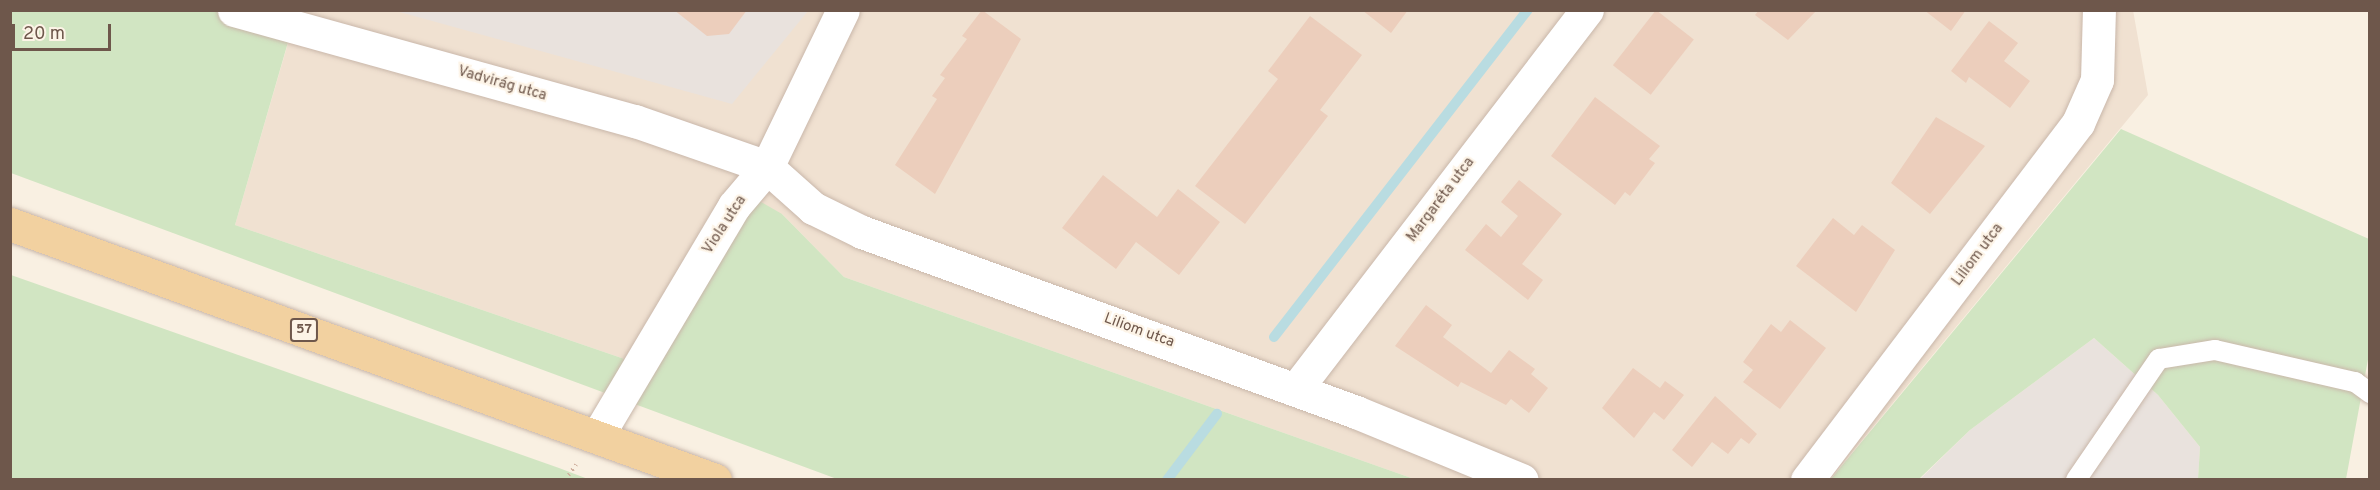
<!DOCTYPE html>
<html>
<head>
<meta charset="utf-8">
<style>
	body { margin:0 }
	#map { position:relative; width:2380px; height:490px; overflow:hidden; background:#f9f0e2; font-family:Overpass,sans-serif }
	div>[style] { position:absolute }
	.residential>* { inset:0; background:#f0e1d1 }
	.industrial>* { inset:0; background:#e9e2dd }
	.green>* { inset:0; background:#d1e5c2 }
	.stream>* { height:10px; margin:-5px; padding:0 5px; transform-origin:5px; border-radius:5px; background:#b9dce1 }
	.building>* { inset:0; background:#eccebc; transform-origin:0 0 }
	.path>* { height:4px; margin-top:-2px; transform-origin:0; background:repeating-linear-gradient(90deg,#d0b1a0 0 1.5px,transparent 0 6px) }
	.roads { filter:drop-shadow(0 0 2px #c9b7aa) drop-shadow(0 0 2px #c9b7aa) }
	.lane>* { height:20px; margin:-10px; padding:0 10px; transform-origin:10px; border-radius:10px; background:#fff }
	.street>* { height:33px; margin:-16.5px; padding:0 16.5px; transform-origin:16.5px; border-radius:16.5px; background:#fff }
	.primary>* { height:33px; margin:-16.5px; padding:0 16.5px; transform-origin:16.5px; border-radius:16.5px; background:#f2d1a0 }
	span { translate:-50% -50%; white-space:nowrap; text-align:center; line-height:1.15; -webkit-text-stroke:4.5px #fdf4e7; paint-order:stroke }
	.shield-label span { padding:2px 4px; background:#fdf4e7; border:2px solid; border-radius:4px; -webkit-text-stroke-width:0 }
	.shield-label { font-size:14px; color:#6e574b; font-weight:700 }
	.street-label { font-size:15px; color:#6e574b }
	.frame { position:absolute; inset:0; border:12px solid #6e574b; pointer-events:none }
	.scale { position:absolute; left:12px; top:24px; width:99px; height:27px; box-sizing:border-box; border:3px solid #6e574b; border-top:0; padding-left:8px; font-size:18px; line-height:21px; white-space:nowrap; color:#6e574b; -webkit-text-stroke:4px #fdf4e7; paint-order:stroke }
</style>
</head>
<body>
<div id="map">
	<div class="residential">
		<i style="clip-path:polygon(2133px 10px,2148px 95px,1830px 479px,1414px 479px,844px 277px,782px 214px,639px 364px,235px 225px,293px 26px,238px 11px)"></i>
	</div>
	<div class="industrial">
		<i style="clip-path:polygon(396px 11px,808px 11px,732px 104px)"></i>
		<i style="clip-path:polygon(2094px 338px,2158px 395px,2200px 447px,2198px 479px,1919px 480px,1970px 430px)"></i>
	</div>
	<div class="green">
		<i style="clip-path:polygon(10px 11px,238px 11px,293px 25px,235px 225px,639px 364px,733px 186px,782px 214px,844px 277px,1414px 479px,837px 479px,11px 173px)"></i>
		<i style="clip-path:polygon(2121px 129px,2369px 239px,2369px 354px,2346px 479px,2198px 479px,2200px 447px,2158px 395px,2094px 338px,1970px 430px,1919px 479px,1830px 480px)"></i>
		<i style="clip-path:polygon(11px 275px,559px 468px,588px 479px,11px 479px)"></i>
	</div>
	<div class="stream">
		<i style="left:1274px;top:337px;width:414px;rotate:-52.2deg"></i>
		<i style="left:1167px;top:480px;width:83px;rotate:-52.9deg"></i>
	</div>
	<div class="building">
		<i style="clip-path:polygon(674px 10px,747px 10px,729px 34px,707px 36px)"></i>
		<i style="clip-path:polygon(982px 10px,1021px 39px,935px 194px,895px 165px,937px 99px,932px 96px,945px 78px,940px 75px,967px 39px,962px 36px)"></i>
		<i style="clip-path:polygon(1362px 10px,1408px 10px,1391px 33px)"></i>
		<i style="left:1656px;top:10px;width:48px;height:70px;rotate:38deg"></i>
		<i style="clip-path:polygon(1759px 10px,1817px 10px,1788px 40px,1755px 15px)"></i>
		<i style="clip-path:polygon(1924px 10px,1966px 10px,1951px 31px)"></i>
		<i style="clip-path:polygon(1310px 16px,1362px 55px,1320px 110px,1328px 116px,1245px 224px,1195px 186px,1278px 79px,1268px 71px)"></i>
		<i style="clip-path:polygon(1989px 21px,2018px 43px,2004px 61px,2030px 81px,2010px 108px,1969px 77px,1966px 83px,1951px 71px)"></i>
		<i style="clip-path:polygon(1595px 97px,1660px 146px,1649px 159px,1655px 163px,1630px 196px,1625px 192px,1615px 205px,1551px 156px)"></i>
		<i style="clip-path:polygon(1936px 117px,1985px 146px,1930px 214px,1891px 183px)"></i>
		<i style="clip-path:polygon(1103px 175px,1157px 217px,1178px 189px,1220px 222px,1179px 275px,1136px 242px,1116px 269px,1062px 228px)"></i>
		<i style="clip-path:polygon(1519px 180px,1562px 214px,1522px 264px,1543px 280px,1528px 300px,1465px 250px,1486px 224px,1501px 237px,1518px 216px,1501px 202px)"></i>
		<i style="clip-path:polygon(1833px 218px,1854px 235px,1862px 225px,1895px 250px,1856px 312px,1796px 266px)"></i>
		<i style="clip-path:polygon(1426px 305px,1452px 325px,1443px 337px,1491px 373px,1509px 350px,1535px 369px,1531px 374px,1548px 388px,1529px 413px,1511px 399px,1506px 405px,1461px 382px,1458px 387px,1395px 346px)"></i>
		<i style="clip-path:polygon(1790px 320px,1826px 348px,1780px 409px,1743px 382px,1753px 370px,1743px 362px,1771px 324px,1781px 332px)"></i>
		<i style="clip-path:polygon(1633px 368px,1660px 388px,1665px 381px,1684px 395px,1664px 420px,1654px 412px,1634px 438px,1602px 408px)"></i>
		<i style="clip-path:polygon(1715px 396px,1757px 434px,1749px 444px,1741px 438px,1728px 454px,1712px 442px,1692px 467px,1672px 450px)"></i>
	</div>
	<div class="path">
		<i style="left:565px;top:480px;width:19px;rotate:-54deg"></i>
	</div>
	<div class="roads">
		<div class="lane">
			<i style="left:2076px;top:480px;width:147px;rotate:-55.6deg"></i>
			<i style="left:2159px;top:359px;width:57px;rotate:-9.1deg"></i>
			<i style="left:2215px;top:350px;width:144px;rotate:12.9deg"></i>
			<i style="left:2355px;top:382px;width:19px;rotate:36deg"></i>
		</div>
		<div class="street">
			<i style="left:234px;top:10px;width:416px;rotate:15.5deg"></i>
			<i style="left:635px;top:121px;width:140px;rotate:19.2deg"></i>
			<i style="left:767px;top:167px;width:62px;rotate:41.7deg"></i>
			<i style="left:813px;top:208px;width:55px;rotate:26.1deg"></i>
			<i style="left:862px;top:232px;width:526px;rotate:20.02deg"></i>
			<i style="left:1356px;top:412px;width:179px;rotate:22.3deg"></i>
			<i style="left:1296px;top:389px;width:478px;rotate:-52.5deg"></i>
			<i style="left:598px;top:435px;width:266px;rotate:-59.3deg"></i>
			<i style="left:734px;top:206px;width:51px;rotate:-49.8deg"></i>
			<i style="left:767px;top:167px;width:174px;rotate:-64.2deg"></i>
			<i style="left:1807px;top:480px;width:448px;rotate:-52.8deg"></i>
			<i style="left:2078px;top:123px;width:47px;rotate:-66.2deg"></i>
			<i style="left:2097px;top:80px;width:70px;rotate:-88.4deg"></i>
		</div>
		<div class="primary">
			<i style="left:10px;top:224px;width:750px;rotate:19.96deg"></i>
		</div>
	</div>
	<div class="shield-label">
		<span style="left:304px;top:330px">57</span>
	</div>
	<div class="street-label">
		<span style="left:502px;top:84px;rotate:16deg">Vadvirág utca</span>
		<span style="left:1441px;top:200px;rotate:-53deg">Margaréta utca</span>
		<span style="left:725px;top:225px;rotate:-57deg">Viola utca</span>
		<span style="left:1978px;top:255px;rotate:-53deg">Liliom utca</span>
		<span style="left:1139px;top:331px;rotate:20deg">Liliom utca</span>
	</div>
	<div class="frame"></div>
	<div class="scale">20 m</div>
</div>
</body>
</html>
